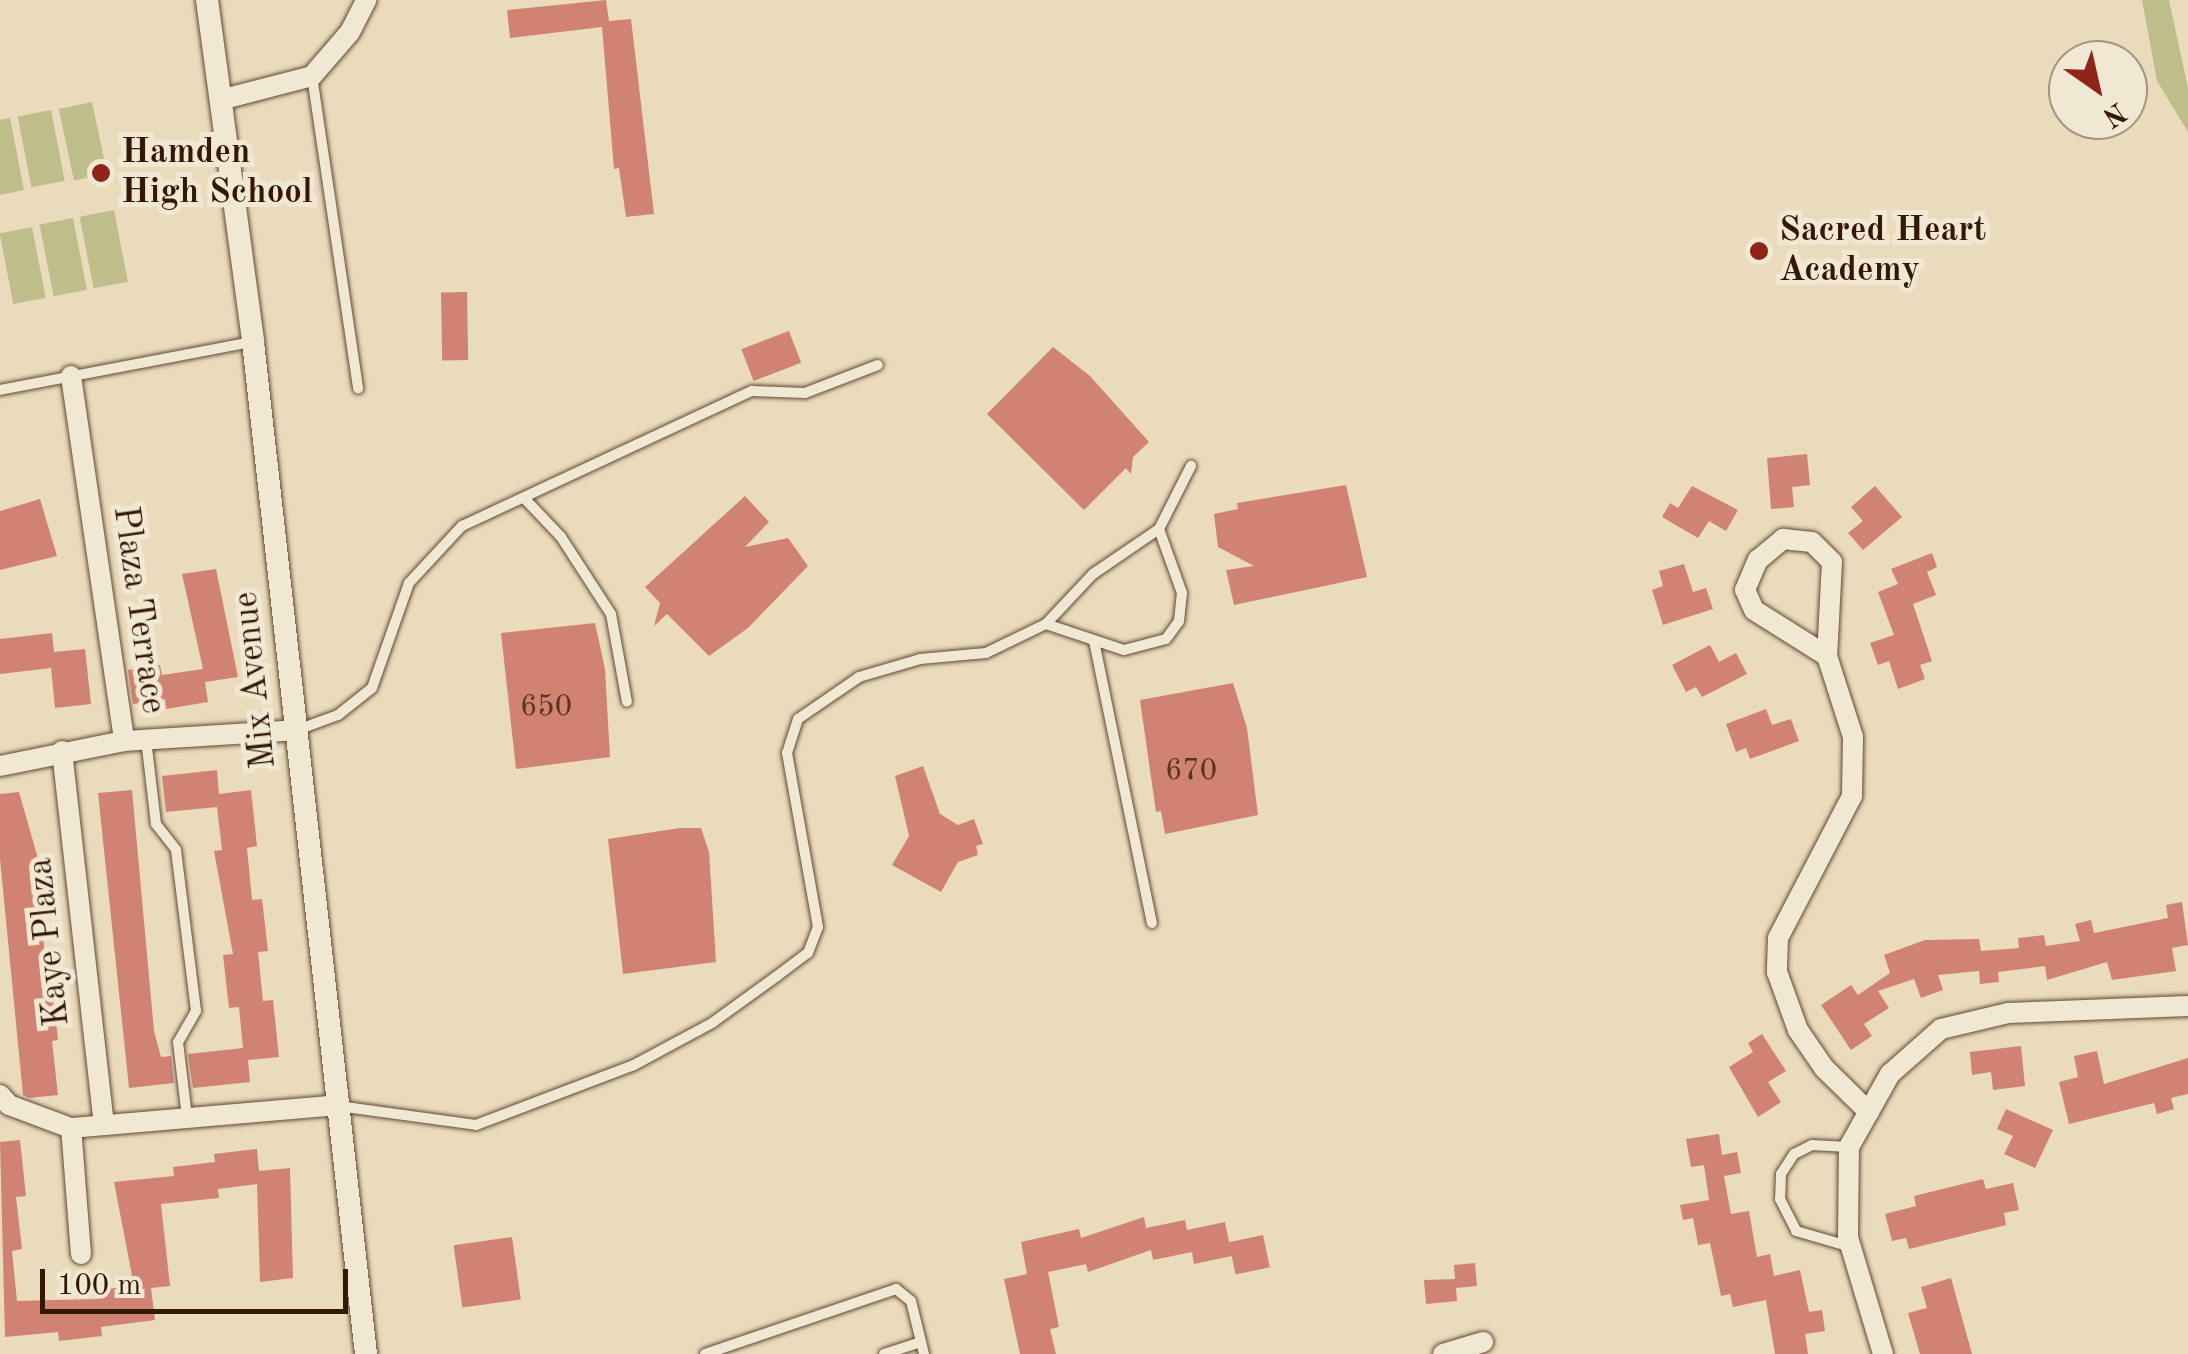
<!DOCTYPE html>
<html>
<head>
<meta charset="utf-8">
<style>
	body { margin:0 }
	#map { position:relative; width:2188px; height:1354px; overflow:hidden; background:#eadbbc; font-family:"Old Standard TT",serif }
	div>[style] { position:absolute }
	.green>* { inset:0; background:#bfbe8b; transform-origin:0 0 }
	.building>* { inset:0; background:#d18373; transform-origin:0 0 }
	.roads { filter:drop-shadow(0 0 2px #624933) drop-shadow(0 0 2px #624933) }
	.service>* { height:10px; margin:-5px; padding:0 5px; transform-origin:5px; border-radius:5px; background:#f1e8d3 }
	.minor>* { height:20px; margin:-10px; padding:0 10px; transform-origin:10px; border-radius:10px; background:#f1e8d3 }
	.tertiary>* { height:22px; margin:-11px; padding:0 11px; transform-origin:11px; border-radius:11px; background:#f1e8d3 }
	.dots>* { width:28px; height:28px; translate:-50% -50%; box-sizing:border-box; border:5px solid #f1e8d3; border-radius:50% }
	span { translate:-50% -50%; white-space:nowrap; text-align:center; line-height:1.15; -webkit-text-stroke:10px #f1e8d3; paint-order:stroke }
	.number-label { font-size:30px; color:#5b3320 }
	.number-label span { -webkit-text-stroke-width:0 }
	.poi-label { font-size:35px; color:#341805; font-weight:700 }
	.left { translate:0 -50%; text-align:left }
	.street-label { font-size:35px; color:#341805 }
	.north { position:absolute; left:2048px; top:40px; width:100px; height:100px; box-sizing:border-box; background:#f1e8d3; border:2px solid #a59581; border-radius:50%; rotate:146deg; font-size:28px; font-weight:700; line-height:40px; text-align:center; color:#341805 }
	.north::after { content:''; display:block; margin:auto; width:35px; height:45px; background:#8f2418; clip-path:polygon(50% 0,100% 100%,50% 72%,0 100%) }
	.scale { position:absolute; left:40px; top:1269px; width:308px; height:45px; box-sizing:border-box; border:5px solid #341805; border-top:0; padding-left:12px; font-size:30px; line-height:35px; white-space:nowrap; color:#341805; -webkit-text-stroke:8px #f1e8d3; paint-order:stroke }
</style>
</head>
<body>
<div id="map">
	<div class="green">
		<i style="clip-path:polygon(2142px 0,2169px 0,2188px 88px,2188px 132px,2157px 81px)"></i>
		<i style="left:92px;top:102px;width:73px;height:34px;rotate:78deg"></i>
		<i style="left:51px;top:110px;width:72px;height:34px;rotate:79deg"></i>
		<i style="clip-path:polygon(10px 118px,24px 190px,0 195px,0 120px)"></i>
		<i style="left:114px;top:210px;width:73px;height:35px;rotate:79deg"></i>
		<i style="left:73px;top:218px;width:73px;height:34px;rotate:79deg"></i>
		<i style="left:32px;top:227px;width:72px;height:33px;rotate:79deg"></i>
	</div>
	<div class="building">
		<i style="clip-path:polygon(606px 0,609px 21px,631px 19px,654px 214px,626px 217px,619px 168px,614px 169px,602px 27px,510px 38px,507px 10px)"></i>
		<i style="left:467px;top:292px;width:68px;height:26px;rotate:89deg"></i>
		<i style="left:789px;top:331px;width:34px;height:51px;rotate:69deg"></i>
		<i style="clip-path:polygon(1053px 347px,1090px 376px,1149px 442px,1133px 457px,1131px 474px,1126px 468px,1084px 510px,987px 414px)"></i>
		<i style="clip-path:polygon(1807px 454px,1810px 485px,1792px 487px,1794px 507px,1771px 509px,1767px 458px)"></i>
		<i style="clip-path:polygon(1346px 485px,1367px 577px,1234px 605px,1226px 570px,1254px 566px,1218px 547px,1214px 514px,1238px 509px,1237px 503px)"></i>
		<i style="clip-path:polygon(1692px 486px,1738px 510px,1726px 531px,1709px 521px,1698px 538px,1662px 517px,1670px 503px,1678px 508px)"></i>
		<i style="clip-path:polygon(1875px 486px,1902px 517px,1863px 550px,1848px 533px,1863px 521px,1851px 507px)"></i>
		<i style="clip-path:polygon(745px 496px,769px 522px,745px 547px,788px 538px,808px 566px,748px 628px,709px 656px,667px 614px,654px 626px,660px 603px,645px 587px)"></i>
		<i style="clip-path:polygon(40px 499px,57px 556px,0 570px,0 511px)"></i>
		<i style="clip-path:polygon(1932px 553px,1937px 567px,1927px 572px,1936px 595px,1913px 604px,1932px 661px,1920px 665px,1925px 679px,1898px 689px,1889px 661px,1878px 665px,1870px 643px,1894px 635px,1878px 592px,1898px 584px,1891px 569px)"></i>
		<i style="clip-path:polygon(1684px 564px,1693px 592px,1706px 588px,1713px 609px,1663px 625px,1652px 590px,1663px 586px,1659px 571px)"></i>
		<i style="clip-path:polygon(216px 569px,238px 677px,205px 682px,208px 702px,166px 709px,165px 699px,133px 704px,128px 670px,160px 665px,162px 675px,203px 669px,182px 574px)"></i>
		<i style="clip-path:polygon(595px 623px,605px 669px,610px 757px,516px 769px,501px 633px)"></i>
		<i style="clip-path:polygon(52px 633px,54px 652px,85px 649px,91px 704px,55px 708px,51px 668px,0 674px,0 639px)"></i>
		<i style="clip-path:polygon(1710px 645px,1719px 662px,1736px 653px,1747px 674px,1702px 697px,1696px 687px,1686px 692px,1672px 665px)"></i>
		<i style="clip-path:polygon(1233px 683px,1247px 728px,1258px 815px,1165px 834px,1161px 811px,1156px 812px,1140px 700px)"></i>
		<i style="clip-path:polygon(1766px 709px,1772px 725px,1791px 719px,1799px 741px,1750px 759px,1746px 748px,1736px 752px,1726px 724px)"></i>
		<i style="clip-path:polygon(923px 766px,940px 814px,958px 825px,974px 819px,983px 844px,976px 846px,978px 855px,958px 862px,941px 892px,892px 865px,909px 836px,895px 776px)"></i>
		<i style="clip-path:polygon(217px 770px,219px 794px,251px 790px,257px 846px,247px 848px,252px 900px,262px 899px,268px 951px,258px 952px,263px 1001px,273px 1000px,279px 1057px,248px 1060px,250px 1082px,193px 1088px,188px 1054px,243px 1048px,239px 1007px,229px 1008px,223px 955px,233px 954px,214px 851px,222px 850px,217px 807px,166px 812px,162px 776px)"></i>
		<i style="clip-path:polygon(132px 790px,154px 1031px,161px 1057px,171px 1056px,174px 1083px,129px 1088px,98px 793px)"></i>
		<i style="clip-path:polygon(19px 792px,37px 855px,47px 988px,52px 988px,58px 1040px,52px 1041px,58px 1095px,29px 1098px,23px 1095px,0 859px,0 794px)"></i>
		<i style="clip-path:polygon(680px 828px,701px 828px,709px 852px,716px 962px,623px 974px,608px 839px)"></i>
		<i style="clip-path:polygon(2182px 902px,2188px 945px,2172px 948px,2176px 971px,2112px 980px,2107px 962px,2047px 980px,2045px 966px,1998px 972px,1999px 982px,1980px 984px,1979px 971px,1938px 975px,1943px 990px,1921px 998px,1914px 979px,1878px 991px,1889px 1008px,1864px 1024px,1872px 1036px,1851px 1050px,1821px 1005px,1851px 985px,1858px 995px,1890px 973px,1884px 955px,1925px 940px,1979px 939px,1981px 951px,2019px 948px,2018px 938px,2044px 935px,2046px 946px,2080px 941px,2075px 924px,2091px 920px,2094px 933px,2168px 918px,2166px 905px)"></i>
		<i style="clip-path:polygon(1762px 1034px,1786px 1071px,1768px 1082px,1781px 1102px,1758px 1117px,1729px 1067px,1753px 1052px,1748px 1043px)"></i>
		<i style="clip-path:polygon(2021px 1046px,2025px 1086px,1993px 1090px,1991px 1072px,1972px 1075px,1970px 1052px)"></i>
		<i style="clip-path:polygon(2097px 1051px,2104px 1084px,2188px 1058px,2188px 1094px,2171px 1098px,2174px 1109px,2157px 1114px,2154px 1103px,2069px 1124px,2059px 1082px,2078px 1077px,2074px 1056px)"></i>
		<i style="clip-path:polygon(2006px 1109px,2053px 1130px,2035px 1168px,2004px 1154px,2013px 1136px,1997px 1129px)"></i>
		<i style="clip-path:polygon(1719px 1134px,1722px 1155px,1737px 1152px,1741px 1173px,1724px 1176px,1731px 1214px,1749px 1211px,1757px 1257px,1770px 1254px,1774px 1276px,1800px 1270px,1809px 1312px,1822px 1310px,1825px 1331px,1805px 1334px,1808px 1354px,1775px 1354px,1766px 1300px,1733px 1307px,1730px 1294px,1721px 1296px,1710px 1243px,1698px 1245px,1693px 1218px,1683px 1220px,1680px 1205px,1709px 1200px,1704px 1165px,1691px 1167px,1686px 1139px)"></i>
		<i style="clip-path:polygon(20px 1140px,26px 1196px,16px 1197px,22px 1249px,12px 1251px,17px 1301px,98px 1299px,97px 1290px,134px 1286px,114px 1182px,174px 1176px,173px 1167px,215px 1162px,214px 1154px,257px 1149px,259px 1171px,290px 1168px,293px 1278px,260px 1282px,257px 1184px,218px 1189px,219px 1198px,161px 1204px,170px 1286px,151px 1288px,155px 1320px,101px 1327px,102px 1336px,59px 1341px,58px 1332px,5px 1337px,0 1142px)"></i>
		<i style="clip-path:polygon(1983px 1179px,1986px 1189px,2013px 1183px,2019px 1210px,2004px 1213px,2006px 1225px,1909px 1249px,1906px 1238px,1892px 1241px,1885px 1214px,1916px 1206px,1914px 1196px)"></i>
		<i style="clip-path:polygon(1144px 1217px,1146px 1228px,1185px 1220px,1187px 1230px,1225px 1222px,1232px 1256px,1194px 1264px,1192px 1252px,1153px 1260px,1151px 1250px,1088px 1272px,1086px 1264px,1048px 1272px,1059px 1327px,1050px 1329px,1056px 1354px,1020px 1354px,1004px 1279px,1027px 1274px,1021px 1242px,1079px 1229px,1081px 1238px)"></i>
		<i style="left:1263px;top:1235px;width:33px;height:35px;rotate:78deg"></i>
		<i style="left:512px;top:1237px;width:63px;height:59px;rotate:82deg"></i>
		<i style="clip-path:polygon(1475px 1263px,1477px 1286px,1456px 1288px,1457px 1301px,1426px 1304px,1424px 1280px,1455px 1279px,1454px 1265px)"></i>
		<i style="clip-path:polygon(1951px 1278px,1972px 1354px,1920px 1354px,1908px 1313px,1927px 1308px,1921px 1287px)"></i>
	</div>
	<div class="roads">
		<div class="service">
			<i style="left:312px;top:76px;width:316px;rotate:81.6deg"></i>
			<i style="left:0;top:390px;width:257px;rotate:-10.8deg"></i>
			<i style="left:526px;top:500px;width:51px;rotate:46.6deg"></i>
			<i style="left:561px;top:537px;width:92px;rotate:57deg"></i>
			<i style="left:611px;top:614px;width:89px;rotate:79.7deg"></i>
			<i style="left:1046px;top:624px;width:82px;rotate:18.4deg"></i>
			<i style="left:1124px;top:650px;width:43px;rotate:-14.7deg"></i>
			<i style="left:1166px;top:639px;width:22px;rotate:-54deg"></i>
			<i style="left:1179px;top:621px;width:28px;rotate:-84deg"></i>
			<i style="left:1182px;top:593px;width:68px;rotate:-109.8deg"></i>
			<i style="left:1094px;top:641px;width:288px;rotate:78.4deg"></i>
			<i style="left:297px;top:730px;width:44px;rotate:-20.1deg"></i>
			<i style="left:338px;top:715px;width:43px;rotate:-38.5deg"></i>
			<i style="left:372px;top:688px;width:111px;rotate:-70.6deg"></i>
			<i style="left:409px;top:583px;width:78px;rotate:-47.1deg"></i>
			<i style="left:462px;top:526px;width:320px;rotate:-25deg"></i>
			<i style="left:752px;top:391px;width:53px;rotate:2.2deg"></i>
			<i style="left:805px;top:393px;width:78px;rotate:-21deg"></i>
			<i style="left:146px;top:739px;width:86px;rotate:83.3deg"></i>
			<i style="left:156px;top:824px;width:33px;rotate:52deg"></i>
			<i style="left:176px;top:850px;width:162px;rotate:82.9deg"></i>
			<i style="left:196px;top:1011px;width:36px;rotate:120deg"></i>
			<i style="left:178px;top:1042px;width:76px;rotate:83.2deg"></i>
			<i style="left:338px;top:1106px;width:139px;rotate:7.8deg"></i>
			<i style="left:476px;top:1125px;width:169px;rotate:-20.8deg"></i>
			<i style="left:634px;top:1065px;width:89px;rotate:-28.3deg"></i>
			<i style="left:712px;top:1023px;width:80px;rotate:-35.9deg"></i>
			<i style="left:777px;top:976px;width:39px;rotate:-37deg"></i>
			<i style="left:808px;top:953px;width:28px;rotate:-69deg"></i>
			<i style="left:818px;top:927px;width:177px;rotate:-100.1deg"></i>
			<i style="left:787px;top:753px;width:36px;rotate:-72deg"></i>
			<i style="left:798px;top:719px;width:74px;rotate:-34.5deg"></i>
			<i style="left:859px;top:677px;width:64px;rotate:-16.4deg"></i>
			<i style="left:920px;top:659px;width:66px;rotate:-5.2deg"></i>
			<i style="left:986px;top:653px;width:67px;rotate:-25.8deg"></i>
			<i style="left:1046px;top:624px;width:69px;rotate:-46.8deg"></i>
			<i style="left:1093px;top:574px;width:80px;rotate:-34.3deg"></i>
			<i style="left:1159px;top:529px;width:71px;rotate:-63.1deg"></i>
			<i style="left:1848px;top:1147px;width:36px;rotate:-177deg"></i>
			<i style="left:1812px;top:1145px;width:20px;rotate:153deg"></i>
			<i style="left:1794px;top:1154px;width:24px;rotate:123deg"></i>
			<i style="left:1781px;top:1174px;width:25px;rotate:92deg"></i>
			<i style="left:1780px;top:1199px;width:36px;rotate:63deg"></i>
			<i style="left:1796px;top:1231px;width:57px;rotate:16.2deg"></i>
			<i style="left:705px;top:1354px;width:202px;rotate:-18.8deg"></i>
			<i style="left:896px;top:1289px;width:19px;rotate:39deg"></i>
			<i style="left:911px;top:1301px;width:55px;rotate:76.2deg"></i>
			<i style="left:884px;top:1354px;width:39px;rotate:-18deg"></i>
		</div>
		<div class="minor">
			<i style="left:220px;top:100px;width:95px;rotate:-14.6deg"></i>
			<i style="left:312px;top:76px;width:58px;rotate:-49.2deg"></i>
			<i style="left:350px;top:32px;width:36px;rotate:-63deg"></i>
			<i style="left:71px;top:376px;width:369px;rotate:81.7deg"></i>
			<i style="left:124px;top:741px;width:173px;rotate:-3.6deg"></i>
			<i style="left:1827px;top:656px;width:86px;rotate:-147.8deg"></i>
			<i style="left:1754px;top:610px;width:22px;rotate:-114deg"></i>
			<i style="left:1745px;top:590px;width:33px;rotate:-67deg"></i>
			<i style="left:1758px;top:560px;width:33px;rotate:-40deg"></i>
			<i style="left:1783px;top:539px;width:29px;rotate:6deg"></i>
			<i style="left:1812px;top:542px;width:28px;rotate:45deg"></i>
			<i style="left:1832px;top:562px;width:94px;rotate:93deg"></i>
			<i style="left:1827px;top:656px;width:85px;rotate:72.2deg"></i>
			<i style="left:1853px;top:737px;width:59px;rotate:91deg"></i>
			<i style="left:1852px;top:796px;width:160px;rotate:117.5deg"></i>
			<i style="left:1778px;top:938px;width:34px;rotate:92deg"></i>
			<i style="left:1777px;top:972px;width:62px;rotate:70.1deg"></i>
			<i style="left:1798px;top:1030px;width:46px;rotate:55.6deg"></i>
			<i style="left:1824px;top:1068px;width:63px;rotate:44.4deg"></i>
			<i style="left:62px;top:751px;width:376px;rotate:83.6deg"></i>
			<i style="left:0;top:766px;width:126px;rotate:-11.4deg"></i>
			<i style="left:0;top:1095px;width:13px;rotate:48deg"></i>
			<i style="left:9px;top:1105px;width:66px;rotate:20.4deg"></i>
			<i style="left:81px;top:1254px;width:126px;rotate:-94.5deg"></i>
			<i style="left:71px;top:1128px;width:267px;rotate:-4.9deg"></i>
			<i style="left:1443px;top:1354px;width:42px;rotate:-16.7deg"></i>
			<i style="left:1883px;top:1354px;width:122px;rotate:-106.7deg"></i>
			<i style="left:1848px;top:1237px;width:90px;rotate:-89.4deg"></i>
			<i style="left:1849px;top:1147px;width:84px;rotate:-60.7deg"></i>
			<i style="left:1890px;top:1074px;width:68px;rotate:-41.4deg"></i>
			<i style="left:1941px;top:1029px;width:69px;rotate:-13.4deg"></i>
			<i style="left:2008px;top:1013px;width:180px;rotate:-2.2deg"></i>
		</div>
		<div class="tertiary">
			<i style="left:207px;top:0;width:345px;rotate:82.3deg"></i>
			<i style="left:253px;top:342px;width:1018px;rotate:83.63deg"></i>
		</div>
	</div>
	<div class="dots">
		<i style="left:101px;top:173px;background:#8f2418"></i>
		<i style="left:1759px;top:251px;background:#8f2418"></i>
	</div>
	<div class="number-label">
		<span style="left:546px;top:707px">650</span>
		<span style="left:1191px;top:771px">670</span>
	</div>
	<div class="poi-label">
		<span class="left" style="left:121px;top:173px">Hamden<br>High School</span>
		<span class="left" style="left:1779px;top:251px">Sacred Heart<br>Academy</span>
	</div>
	<div class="street-label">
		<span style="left:138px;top:610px;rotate:82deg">Plaza Terrace</span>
		<span style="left:256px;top:680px;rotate:-96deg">Mix Avenue</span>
		<span style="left:50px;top:942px;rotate:-96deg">Kaye Plaza</span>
	</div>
	<div class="north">N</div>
	<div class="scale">100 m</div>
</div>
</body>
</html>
